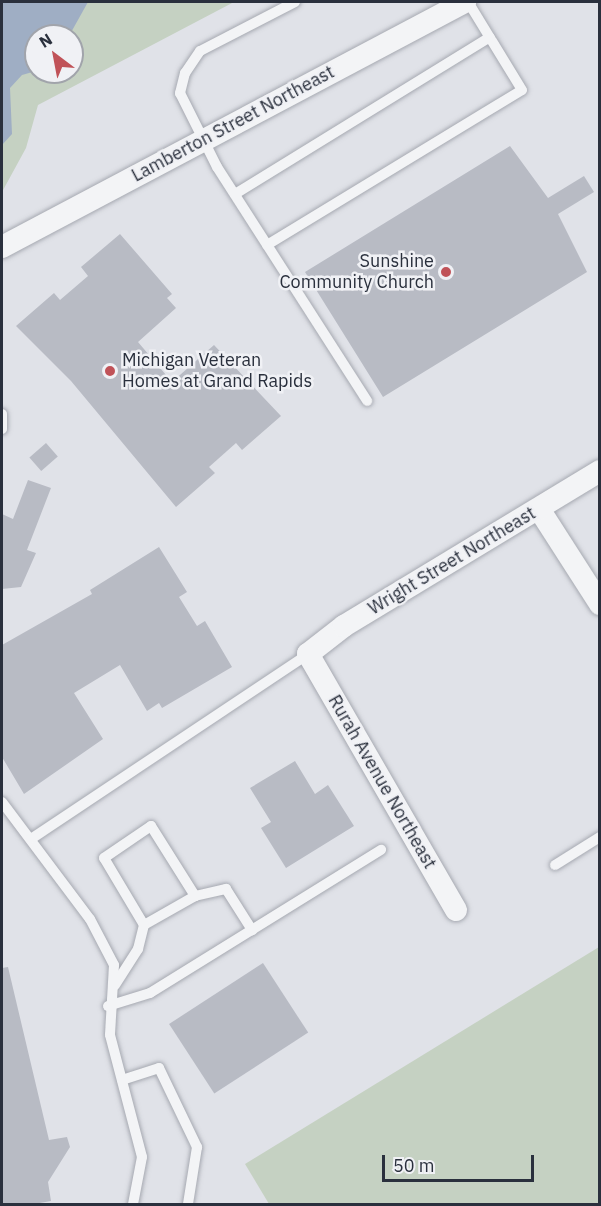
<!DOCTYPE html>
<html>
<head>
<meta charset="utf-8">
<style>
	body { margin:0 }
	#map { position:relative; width:601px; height:1206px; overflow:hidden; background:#e0e2e8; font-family:"IBM Plex Sans",sans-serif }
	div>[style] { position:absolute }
	.green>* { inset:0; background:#c5d1c2 }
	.water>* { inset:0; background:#9faec4 }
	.building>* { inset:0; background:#b8bbc4; transform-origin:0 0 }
	.roads { filter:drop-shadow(0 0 2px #a6a9b1) drop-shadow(0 0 2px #a6a9b1) }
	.service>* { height:10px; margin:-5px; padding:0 5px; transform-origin:5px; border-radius:5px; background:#f3f4f6 }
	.minor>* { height:22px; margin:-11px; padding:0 11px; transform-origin:11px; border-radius:11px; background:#f3f4f6 }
	.dots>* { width:16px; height:16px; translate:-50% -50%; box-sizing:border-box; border:3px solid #f0f1f5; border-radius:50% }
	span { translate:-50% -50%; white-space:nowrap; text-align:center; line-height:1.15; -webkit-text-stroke:5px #f0f1f5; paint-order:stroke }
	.street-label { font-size:18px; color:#2a303d }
	.poi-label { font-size:18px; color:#2a303d }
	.right { translate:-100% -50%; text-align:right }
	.left { translate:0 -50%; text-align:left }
	.frame { position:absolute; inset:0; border:3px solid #2a303d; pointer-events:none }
	.north { position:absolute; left:24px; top:24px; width:60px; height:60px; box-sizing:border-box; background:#f0f1f5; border:2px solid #a1a4ab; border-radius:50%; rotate:328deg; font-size:16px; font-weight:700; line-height:24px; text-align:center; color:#2a303d }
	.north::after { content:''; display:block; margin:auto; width:21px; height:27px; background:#c05258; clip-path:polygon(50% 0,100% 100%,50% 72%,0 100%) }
	.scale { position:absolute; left:382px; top:1155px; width:152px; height:27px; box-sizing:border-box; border:3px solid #2a303d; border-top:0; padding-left:8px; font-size:18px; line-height:21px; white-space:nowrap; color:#2a303d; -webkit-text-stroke:4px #f0f1f5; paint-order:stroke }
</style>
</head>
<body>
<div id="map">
	<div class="green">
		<i style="clip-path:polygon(evenodd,2px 2px,234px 2px,38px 105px,26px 148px,2px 192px,2px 2px,36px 36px,72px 36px,72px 72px,36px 72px,36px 36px)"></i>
		<i style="clip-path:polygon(599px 947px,599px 1204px,269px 1204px,245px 1164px)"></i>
	</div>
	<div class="water">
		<i style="clip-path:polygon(2px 2px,88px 2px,69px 36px,36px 36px,36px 71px,22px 75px,10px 88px,12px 134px,2px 145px)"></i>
	</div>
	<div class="building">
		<i style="clip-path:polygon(510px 146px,548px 198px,584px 176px,594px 192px,558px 214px,587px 272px,383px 397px,305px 272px)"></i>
		<i style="clip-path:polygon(120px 234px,172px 294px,167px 298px,176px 308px,138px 342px,172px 382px,214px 345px,281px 416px,242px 450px,236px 443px,209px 467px,215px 473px,176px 507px,71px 381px,16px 326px,54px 293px,60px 300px,88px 276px,81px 267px)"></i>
		<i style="left:46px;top:443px;width:18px;height:22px;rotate:49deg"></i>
		<i style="clip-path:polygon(28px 480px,51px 488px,27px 550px,36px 553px,21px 587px,2px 589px,2px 514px,13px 519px)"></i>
		<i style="clip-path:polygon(159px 547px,187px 592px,179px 597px,197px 626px,205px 621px,232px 667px,162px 708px,159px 703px,147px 711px,120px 665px,74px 693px,103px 739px,24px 794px,2px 757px,2px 645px,92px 594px,90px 590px)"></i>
		<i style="clip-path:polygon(295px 761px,315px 794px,328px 785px,354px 826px,286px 868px,261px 828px,271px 822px,250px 788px)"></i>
		<i style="left:263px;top:963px;width:83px;height:112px;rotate:57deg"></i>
		<i style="clip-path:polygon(8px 967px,49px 1140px,67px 1137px,70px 1147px,48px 1182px,51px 1201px,34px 1204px,2px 1204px,2px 968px)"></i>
	</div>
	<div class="roads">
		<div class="service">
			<i style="left:295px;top:2px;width:107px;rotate:152.7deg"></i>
			<i style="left:200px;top:51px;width:27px;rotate:124deg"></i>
			<i style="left:185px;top:73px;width:21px;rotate:104deg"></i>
			<i style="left:180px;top:93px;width:83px;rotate:63.4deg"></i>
			<i style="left:217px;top:167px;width:278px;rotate:57.3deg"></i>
			<i style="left:235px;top:194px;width:299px;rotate:-31.6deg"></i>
			<i style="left:267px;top:245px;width:298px;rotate:-31.3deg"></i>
			<i style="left:522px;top:90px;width:103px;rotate:-121.5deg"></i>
			<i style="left:2px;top:414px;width:15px;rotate:90deg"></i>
			<i style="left:2px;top:802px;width:146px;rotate:53.1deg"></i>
			<i style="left:90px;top:919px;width:52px;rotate:62.4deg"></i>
			<i style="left:114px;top:965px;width:70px;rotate:93.3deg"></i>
			<i style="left:110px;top:1035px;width:126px;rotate:75.3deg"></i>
			<i style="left:142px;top:1157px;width:48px;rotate:100.8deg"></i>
			<i style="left:31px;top:839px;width:333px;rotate:-33.7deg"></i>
			<i style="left:555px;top:865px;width:53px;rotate:-31.9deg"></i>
			<i style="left:144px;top:925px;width:59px;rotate:-29.6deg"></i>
			<i style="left:195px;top:896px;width:32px;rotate:-13deg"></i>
			<i style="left:226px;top:889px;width:49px;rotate:57.6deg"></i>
			<i style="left:115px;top:985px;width:43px;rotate:-57.4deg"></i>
			<i style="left:138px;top:949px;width:25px;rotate:-76deg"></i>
			<i style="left:144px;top:925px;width:78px;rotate:-120.8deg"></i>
			<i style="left:104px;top:858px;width:57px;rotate:-34.2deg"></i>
			<i style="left:151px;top:826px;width:83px;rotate:57.8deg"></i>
			<i style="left:108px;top:1006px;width:44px;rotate:-17.2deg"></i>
			<i style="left:150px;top:993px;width:272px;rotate:-31.8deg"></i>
			<i style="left:122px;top:1080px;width:39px;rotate:-18deg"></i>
			<i style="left:159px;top:1068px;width:88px;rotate:64.3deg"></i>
			<i style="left:197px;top:1147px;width:58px;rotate:99deg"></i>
		</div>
		<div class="minor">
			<i style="left:2px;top:247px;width:524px;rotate:-27.89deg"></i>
			<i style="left:539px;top:509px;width:113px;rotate:57.3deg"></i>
			<i style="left:456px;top:910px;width:296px;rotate:-120deg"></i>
			<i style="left:308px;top:654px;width:46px;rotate:-37.9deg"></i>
			<i style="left:344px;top:626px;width:299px;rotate:-31.2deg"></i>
		</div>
	</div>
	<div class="dots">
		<i style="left:446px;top:272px;background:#c05258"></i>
		<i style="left:110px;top:371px;background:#c05258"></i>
	</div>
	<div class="street-label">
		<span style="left:233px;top:124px;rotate:-28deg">Lamberton Street Northeast</span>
		<span style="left:452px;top:561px;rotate:-31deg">Wright Street Northeast</span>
		<span style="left:382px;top:782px;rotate:60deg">Rurah Avenue Northeast</span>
	</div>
	<div class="poi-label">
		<span class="right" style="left:434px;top:272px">Sunshine<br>Community Church</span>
		<span class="left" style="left:122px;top:371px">Michigan Veteran<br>Homes at Grand Rapids</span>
	</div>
	<div class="frame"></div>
	<div class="north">N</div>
	<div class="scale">50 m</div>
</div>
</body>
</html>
